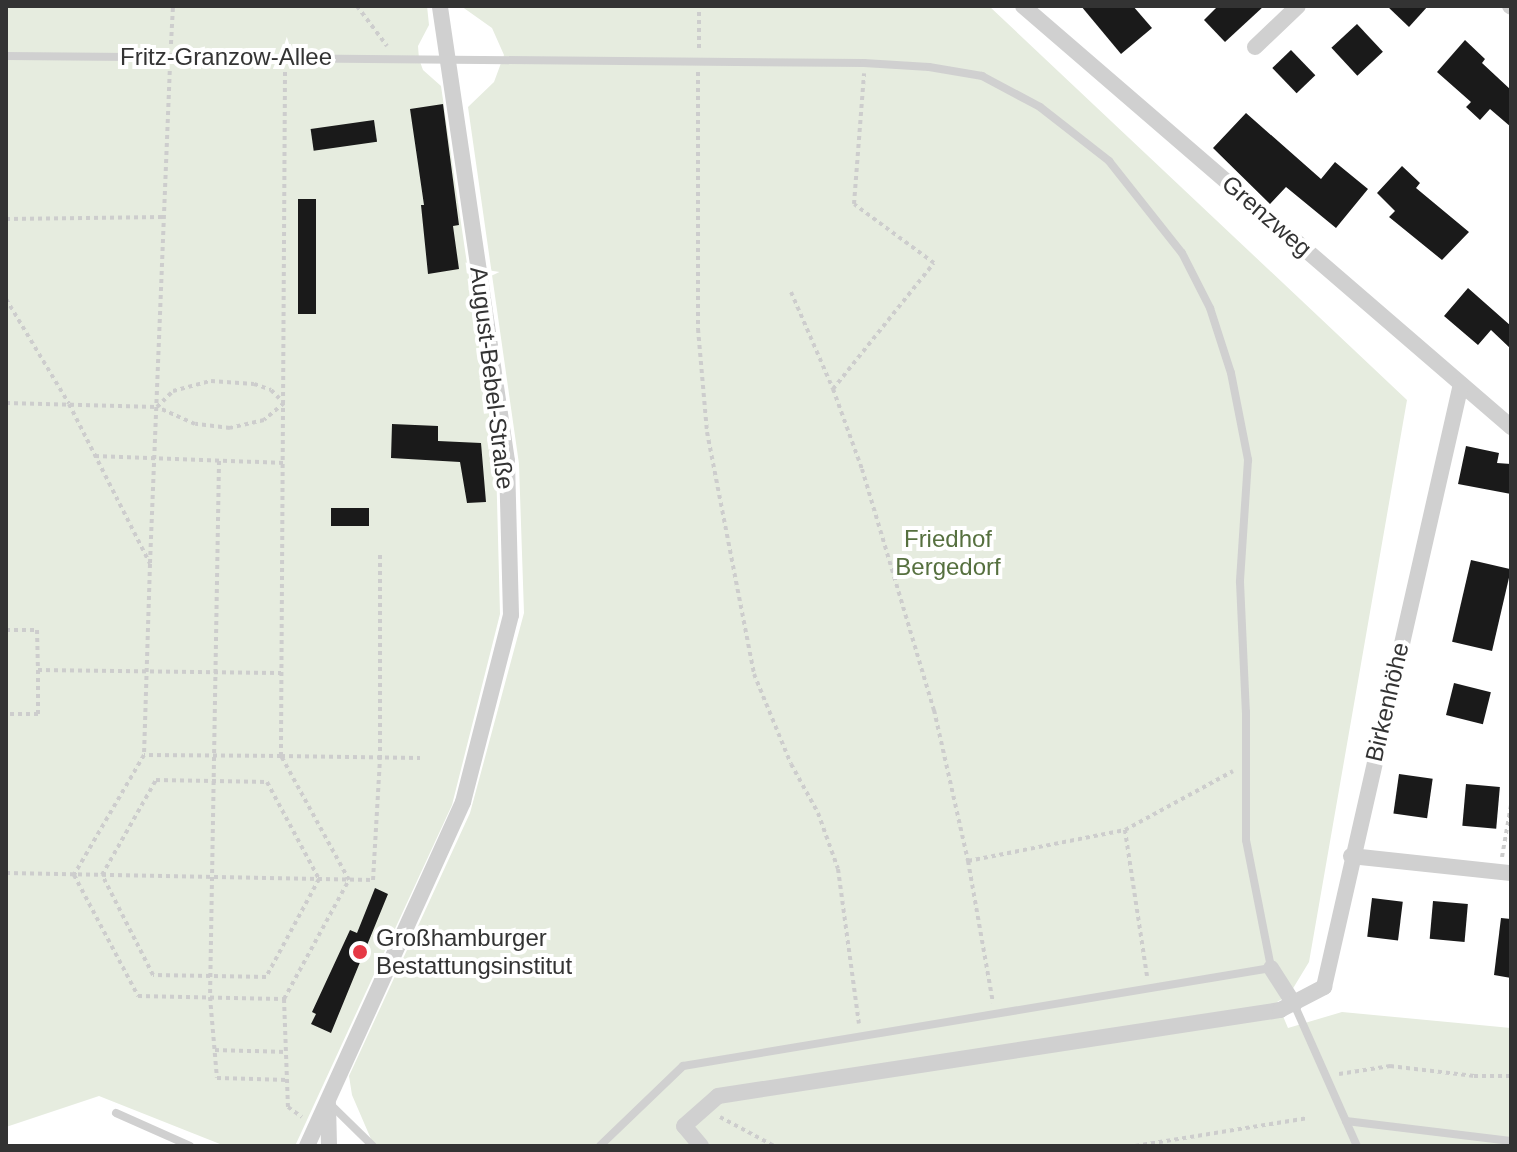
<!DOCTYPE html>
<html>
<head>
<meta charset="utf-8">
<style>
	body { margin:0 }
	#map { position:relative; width:1517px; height:1152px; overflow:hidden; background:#fff; font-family:Helvetica,sans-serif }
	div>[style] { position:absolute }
	.green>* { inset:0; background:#e6ecdf }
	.building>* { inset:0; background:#1a1a1a; transform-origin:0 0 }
	.path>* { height:4px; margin-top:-2px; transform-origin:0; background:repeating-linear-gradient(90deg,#cdcdcd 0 4px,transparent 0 8px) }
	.service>* { height:8px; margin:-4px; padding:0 4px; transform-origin:4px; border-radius:4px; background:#d0d0d0 }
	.minor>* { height:16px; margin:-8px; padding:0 8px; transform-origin:8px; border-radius:8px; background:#d0d0d0 }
	.dots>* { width:22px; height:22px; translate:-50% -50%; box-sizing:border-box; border:4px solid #fff; border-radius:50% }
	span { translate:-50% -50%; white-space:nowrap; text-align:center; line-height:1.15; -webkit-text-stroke:8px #fff; paint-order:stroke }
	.street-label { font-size:24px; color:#333 }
	.park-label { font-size:24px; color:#56703f }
	.poi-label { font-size:24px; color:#333 }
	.left { translate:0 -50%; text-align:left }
	.frame { position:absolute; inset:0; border:8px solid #333; pointer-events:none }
</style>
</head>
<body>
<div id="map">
	<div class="green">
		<i style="clip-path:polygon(6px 6px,427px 6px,429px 25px,418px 46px,419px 59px,423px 70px,441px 86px,496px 462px,500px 614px,452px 805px,295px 1146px,225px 1146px,99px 1096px,6px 1127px)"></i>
		<i style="clip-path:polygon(461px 6px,989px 6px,1407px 400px,1309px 962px,1289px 995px,1277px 1002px,1288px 1028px,1342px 1012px,1511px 1028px,1511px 1146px,374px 1146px,352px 1095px,349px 1076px,470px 813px,524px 613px,519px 464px,468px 107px,494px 82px,504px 55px,492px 28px)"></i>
	</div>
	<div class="building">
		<i style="clip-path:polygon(1081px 6px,1133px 6px,1152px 28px,1121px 54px)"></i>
		<i style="clip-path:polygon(1218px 6px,1264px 6px,1225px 42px,1204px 20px)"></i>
		<i style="clip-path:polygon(1387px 6px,1428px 6px,1409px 27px)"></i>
		<i style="left:1357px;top:24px;width:38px;height:35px;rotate:47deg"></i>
		<i style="clip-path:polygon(1465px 40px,1485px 59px,1482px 63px,1511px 90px,1511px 127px,1490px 109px,1480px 120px,1466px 107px,1471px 102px,1437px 72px)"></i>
		<i style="left:1291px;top:50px;width:35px;height:26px;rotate:46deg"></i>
		<i style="clip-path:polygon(443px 104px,459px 225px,453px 226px,459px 269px,428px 274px,421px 205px,424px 205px,410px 109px)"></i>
		<i style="clip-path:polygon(1246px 113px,1321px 179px,1335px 162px,1368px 189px,1336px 228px,1286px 187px,1270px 204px,1213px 148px)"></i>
		<i style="left:374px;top:120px;width:22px;height:64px;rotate:82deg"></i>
		<i style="clip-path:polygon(1402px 166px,1420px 183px,1416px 188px,1469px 232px,1442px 260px,1389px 217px,1395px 211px,1377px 193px)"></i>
		<i style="left:298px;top:199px;width:18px;height:115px"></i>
		<i style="clip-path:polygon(1468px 288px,1511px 326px,1511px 349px,1491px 330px,1478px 345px,1444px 316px)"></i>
		<i style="clip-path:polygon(392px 424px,438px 426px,438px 441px,481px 443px,486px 502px,467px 503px,460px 462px,391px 458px)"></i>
		<i style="clip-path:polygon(1466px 446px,1499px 453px,1497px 463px,1511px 464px,1511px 494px,1458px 484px)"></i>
		<i style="left:331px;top:508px;width:38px;height:18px"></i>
		<i style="left:1471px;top:560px;width:41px;height:84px;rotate:13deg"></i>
		<i style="left:1454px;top:683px;width:38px;height:33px;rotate:14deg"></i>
		<i style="left:1399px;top:774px;width:34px;height:40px;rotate:8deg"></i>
		<i style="left:1466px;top:784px;width:34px;height:42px;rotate:5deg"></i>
		<i style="clip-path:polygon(375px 888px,388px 894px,331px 1033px,311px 1024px,316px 1014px,312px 1012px,350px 930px,357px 933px)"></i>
		<i style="left:1372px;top:898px;width:31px;height:39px;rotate:7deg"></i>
		<i style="left:1433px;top:901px;width:35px;height:38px;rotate:5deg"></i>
		<i style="clip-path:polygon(1501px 918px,1511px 919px,1511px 978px,1494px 975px)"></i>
	</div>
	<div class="path">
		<i style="left:357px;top:6px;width:50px;rotate:53.1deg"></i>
		<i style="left:171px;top:44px;width:38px;rotate:-87deg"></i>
		<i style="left:699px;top:48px;width:42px;rotate:-90deg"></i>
		<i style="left:285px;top:72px;width:684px;rotate:90.34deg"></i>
		<i style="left:281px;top:756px;width:139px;rotate:0.8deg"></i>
		<i style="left:698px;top:72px;width:257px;rotate:90deg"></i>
		<i style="left:698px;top:329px;width:103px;rotate:85deg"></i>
		<i style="left:707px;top:432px;width:247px;rotate:79deg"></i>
		<i style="left:754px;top:674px;width:97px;rotate:67.7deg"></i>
		<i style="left:791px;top:764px;width:56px;rotate:61.1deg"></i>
		<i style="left:818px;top:813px;width:59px;rotate:70.3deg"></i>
		<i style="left:838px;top:869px;width:156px;rotate:82.3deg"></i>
		<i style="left:6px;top:219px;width:158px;rotate:-0.7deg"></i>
		<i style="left:791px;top:292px;width:106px;rotate:66.6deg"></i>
		<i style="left:833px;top:389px;width:85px;rotate:70.1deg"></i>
		<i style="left:862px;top:469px;width:252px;rotate:73.4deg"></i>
		<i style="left:934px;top:710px;width:155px;rotate:77.3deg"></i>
		<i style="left:968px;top:861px;width:144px;rotate:80deg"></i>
		<i style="left:6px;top:299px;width:122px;rotate:59deg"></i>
		<i style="left:69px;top:404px;width:179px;rotate:63.1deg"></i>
		<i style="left:150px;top:564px;width:191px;rotate:91.8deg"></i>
		<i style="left:144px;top:755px;width:139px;rotate:120.3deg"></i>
		<i style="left:74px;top:875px;width:137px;rotate:62.1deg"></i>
		<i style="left:138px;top:996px;width:146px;rotate:1.2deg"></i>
		<i style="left:284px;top:999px;width:136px;rotate:-61.4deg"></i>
		<i style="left:349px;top:880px;width:141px;rotate:-118.7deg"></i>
		<i style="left:281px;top:756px;width:137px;rotate:-179.6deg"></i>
		<i style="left:211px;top:381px;width:43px;rotate:4deg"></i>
		<i style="left:254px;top:384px;width:18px;rotate:19deg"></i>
		<i style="left:271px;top:390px;width:18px;rotate:45deg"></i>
		<i style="left:284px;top:403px;width:26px;rotate:140deg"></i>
		<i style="left:264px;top:420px;width:35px;rotate:167deg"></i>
		<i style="left:230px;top:428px;width:35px;rotate:-173deg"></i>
		<i style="left:195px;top:424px;width:42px;rotate:-155.9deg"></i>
		<i style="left:157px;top:407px;width:23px;rotate:-45deg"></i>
		<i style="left:173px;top:391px;width:39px;rotate:-15deg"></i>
		<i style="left:833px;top:389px;width:161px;rotate:-51.3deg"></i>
		<i style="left:934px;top:263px;width:99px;rotate:-143.6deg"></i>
		<i style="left:854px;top:204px;width:131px;rotate:-85.6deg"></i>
		<i style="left:6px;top:403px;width:151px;rotate:1.5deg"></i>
		<i style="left:95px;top:456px;width:189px;rotate:2.1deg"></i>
		<i style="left:219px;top:461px;width:536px;rotate:90.96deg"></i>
		<i style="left:210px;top:997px;width:81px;rotate:85.1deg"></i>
		<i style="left:217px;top:1078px;width:70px;rotate:1.6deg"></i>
		<i style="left:150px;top:563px;width:495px;rotate:-87.7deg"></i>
		<i style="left:6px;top:630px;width:31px"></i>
		<i style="left:37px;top:630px;width:40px;rotate:88.6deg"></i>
		<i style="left:38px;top:670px;width:44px;rotate:90deg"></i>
		<i style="left:38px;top:714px;width:32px;rotate:180deg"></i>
		<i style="left:38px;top:670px;width:243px;rotate:0.7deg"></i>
		<i style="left:156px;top:780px;width:111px;rotate:1deg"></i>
		<i style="left:267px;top:782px;width:110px;rotate:61.8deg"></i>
		<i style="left:319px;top:879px;width:111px;rotate:118.4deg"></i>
		<i style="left:266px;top:977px;width:113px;rotate:-179deg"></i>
		<i style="left:153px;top:975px;width:112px;rotate:-117deg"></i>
		<i style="left:102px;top:875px;width:109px;rotate:-60.4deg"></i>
		<i style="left:1502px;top:857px;width:53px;rotate:-80.2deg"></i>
		<i style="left:968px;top:861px;width:160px;rotate:-11.2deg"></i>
		<i style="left:6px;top:873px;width:367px;rotate:1.1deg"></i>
		<i style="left:373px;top:880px;width:121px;rotate:-86.7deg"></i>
		<i style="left:380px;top:759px;width:206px;rotate:-90deg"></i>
		<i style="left:1147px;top:976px;width:148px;rotate:-98.6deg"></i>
		<i style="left:1125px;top:830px;width:123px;rotate:-28.6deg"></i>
		<i style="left:284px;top:999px;width:108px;rotate:87.9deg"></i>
		<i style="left:288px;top:1107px;width:17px;rotate:36deg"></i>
		<i style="left:215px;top:1050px;width:71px;rotate:1.6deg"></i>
		<i style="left:1339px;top:1074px;width:52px;rotate:-8.9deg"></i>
		<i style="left:1390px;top:1066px;width:85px;rotate:6.8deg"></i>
		<i style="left:1474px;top:1076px;width:37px"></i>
		<i style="left:720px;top:1117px;width:61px;rotate:28.2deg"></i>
		<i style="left:1135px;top:1146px;width:174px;rotate:-9.2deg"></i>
	</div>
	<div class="service">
		<i style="left:6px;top:56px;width:858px;rotate:0.47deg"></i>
		<i style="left:864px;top:63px;width:65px;rotate:3.5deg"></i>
		<i style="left:929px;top:67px;width:54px;rotate:9.6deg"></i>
		<i style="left:982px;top:76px;width:66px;rotate:28.1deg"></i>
		<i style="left:1040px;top:107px;width:88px;rotate:38deg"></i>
		<i style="left:1109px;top:161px;width:117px;rotate:51.6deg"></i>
		<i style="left:1182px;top:253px;width:62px;rotate:63deg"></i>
		<i style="left:1210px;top:308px;width:68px;rotate:72.1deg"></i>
		<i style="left:1231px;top:373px;width:89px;rotate:78.9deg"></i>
		<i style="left:1248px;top:460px;width:122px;rotate:93.8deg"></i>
		<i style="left:1240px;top:582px;width:130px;rotate:87.4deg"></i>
		<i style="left:1246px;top:712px;width:128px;rotate:90deg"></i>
		<i style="left:1246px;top:840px;width:130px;rotate:78.9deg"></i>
		<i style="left:1271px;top:968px;width:596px;rotate:170.54deg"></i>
		<i style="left:683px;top:1066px;width:115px;rotate:136.1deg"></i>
		<i style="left:1294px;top:1004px;width:155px;rotate:66.1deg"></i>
		<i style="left:328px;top:1102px;width:63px;rotate:44.4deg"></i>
		<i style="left:116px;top:1113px;width:81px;rotate:24deg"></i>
		<i style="left:1346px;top:1121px;width:166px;rotate:6.9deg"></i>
	</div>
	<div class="minor">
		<i style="left:1023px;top:6px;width:645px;rotate:40.78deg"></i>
		<i style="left:1510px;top:6px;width:1px;rotate:45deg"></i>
		<i style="left:1255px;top:47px;width:59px;rotate:-43.6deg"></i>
		<i style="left:1351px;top:856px;width:161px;rotate:6.1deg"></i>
		<i style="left:1271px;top:968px;width:43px;rotate:57.4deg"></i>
		<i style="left:328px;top:1104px;width:42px;rotate:88.6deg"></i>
		<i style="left:307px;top:1146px;width:378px;rotate:-65.6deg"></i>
		<i style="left:463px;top:802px;width:193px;rotate:-75.6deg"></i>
		<i style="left:511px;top:615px;width:154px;rotate:-91.5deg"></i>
		<i style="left:507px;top:461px;width:460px;rotate:-98.4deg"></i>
		<i style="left:701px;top:1146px;width:26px;rotate:-130deg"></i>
		<i style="left:684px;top:1126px;width:45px;rotate:-41.4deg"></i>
		<i style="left:718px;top:1096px;width:569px;rotate:-8.7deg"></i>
		<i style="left:1280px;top:1010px;width:50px;rotate:-27.6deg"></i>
		<i style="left:1324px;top:987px;width:618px;rotate:-77.2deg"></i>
	</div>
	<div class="dots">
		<i style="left:360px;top:952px;background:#e63946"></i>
	</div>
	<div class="street-label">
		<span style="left:226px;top:57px">Fritz-Granzow-Allee</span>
		<span style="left:1267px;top:216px;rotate:41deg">Grenzweg</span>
		<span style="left:492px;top:378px;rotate:83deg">August-Bebel-Straße</span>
		<span style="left:1387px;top:702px;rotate:-77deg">Birkenhöhe</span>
	</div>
	<div class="park-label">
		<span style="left:948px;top:553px">Friedhof<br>Bergedorf</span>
	</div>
	<div class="poi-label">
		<span class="left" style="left:376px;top:952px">Großhamburger<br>Bestattungsinstitut</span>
	</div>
	<div class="frame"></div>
</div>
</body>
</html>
